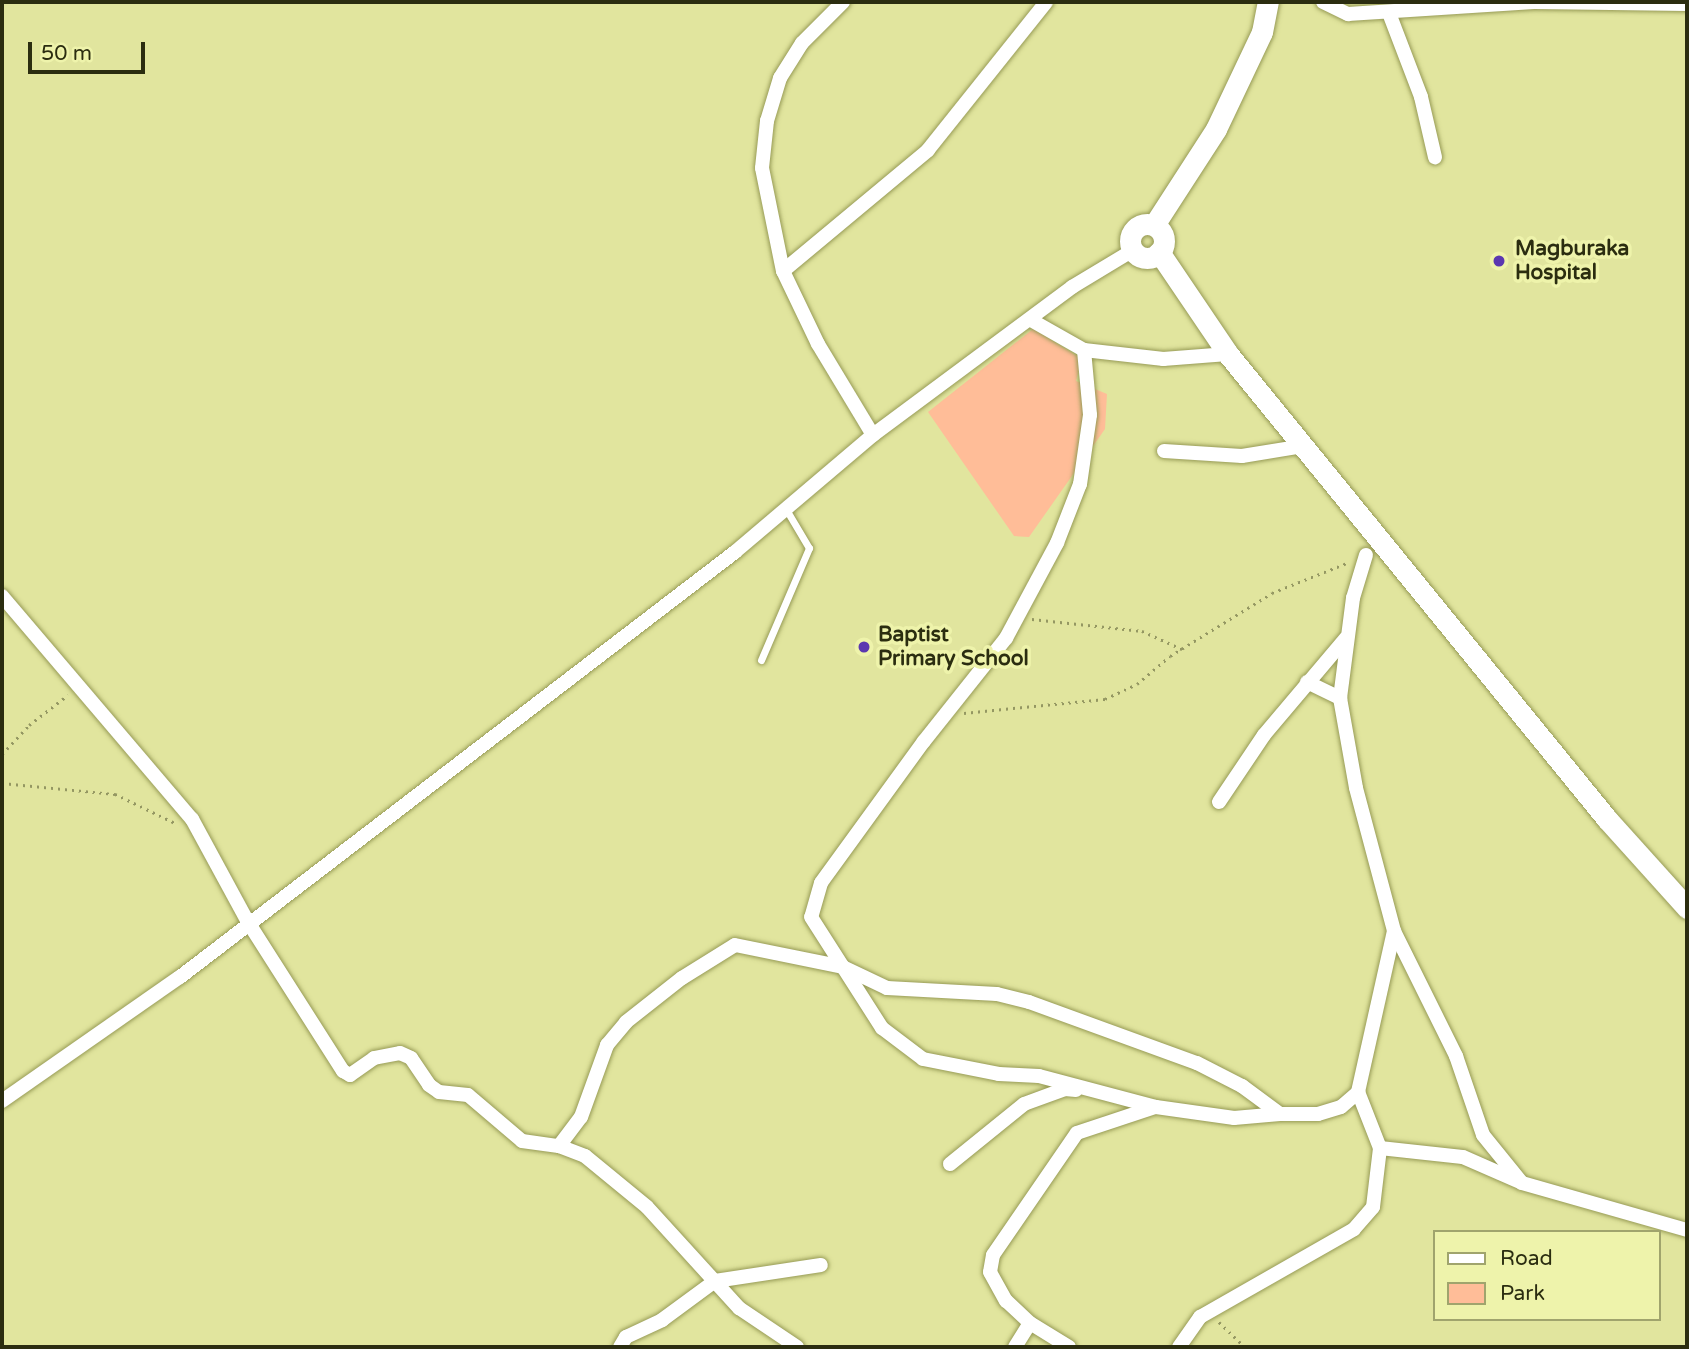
<!DOCTYPE html>
<html>
<head>
<meta charset="utf-8">
<style>
	body { margin:0 }
	#map { position:relative; width:1689px; height:1349px; overflow:hidden; background:#e1e59e; font-family:"Varela Round",sans-serif }
	div>[style] { position:absolute }
	.green>* { inset:0; background:#ffbd98 }
	.path>* { height:2.5px; margin-top:-1.25px; transform-origin:0; background:repeating-linear-gradient(90deg,#949762 0 2px,transparent 0 7px) }
	.roads { filter:drop-shadow(0 0 2px #979b56) drop-shadow(0 0 2px #979b56) }
	.lane>* { height:7px; margin:-3.5px; padding:0 3.5px; transform-origin:3.5px; border-radius:3.5px; background:#fff }
	.street>* { height:14px; margin:-7px; padding:0 7px; transform-origin:7px; border-radius:7px; background:#fff }
	.secondary>* { height:21px; margin:-10.5px; padding:0 10.5px; transform-origin:10.5px; border-radius:10.5px; background:#fff }
	.secondary>.ring { margin:-10.5px; padding:0; box-sizing:content-box; background:none; border:21px solid #fff; border-radius:50% }
	.dots>* { width:19px; height:19px; translate:-50% -50%; box-sizing:border-box; border:4px solid #eef3ab; border-radius:50% }
	span { translate:-50% -50%; white-space:nowrap; text-align:center; line-height:1.15; -webkit-text-stroke:7px #eef3ab; paint-order:stroke }
	.poi-label { font-size:21px; color:#2b2d10; font-weight:700 }
	.left { translate:0 -50%; text-align:left }
	.frame { position:absolute; inset:0; border:4px solid #2b2d10; pointer-events:none }
	.legend { position:absolute; left:1433px; top:1230px; width:228px; height:91px; box-sizing:border-box; background:#eef3ab; border:2px solid #a0a46d; margin:0; padding:9px 12px; list-style:none; font-size:21px; color:#2b2d10 }
	.legend li { display:flex; align-items:center; gap:14px; height:35px }
	.legend b { width:35px; border:2px solid #a0a46d }
	.scale { position:absolute; left:28px; top:42px; width:117px; height:32px; box-sizing:border-box; border:4px solid #2b2d10; border-top:0; padding-left:9px; font-size:21px; line-height:24px; white-space:nowrap; color:#2b2d10; -webkit-text-stroke:5px #eef3ab; paint-order:stroke }
</style>
</head>
<body>
<div id="map">
	<div class="green">
		<i style="clip-path:polygon(1033px 329px,1082px 359px,1076px 381px,1107px 394px,1105px 429px,1029px 537px,1014px 536px,928px 412px)"></i>
	</div>
	<div class="path">
		<i style="left:1032px;top:619px;width:111px;rotate:6.2deg"></i>
		<i style="left:1142px;top:631px;width:44px;rotate:24.2deg"></i>
		<i style="left:964px;top:713px;width:142px;rotate:-5.7deg"></i>
		<i style="left:1105px;top:699px;width:35px;rotate:-25deg"></i>
		<i style="left:1137px;top:684px;width:43px;rotate:-40.3deg"></i>
		<i style="left:1170px;top:656px;width:120px;rotate:-31.7deg"></i>
		<i style="left:1272px;top:593px;width:83px;rotate:-21.9deg"></i>
		<i style="left:2px;top:754px;width:40px;rotate:-47deg"></i>
		<i style="left:29px;top:725px;width:49px;rotate:-37.6deg"></i>
		<i style="left:2px;top:783px;width:114px;rotate:5.6deg"></i>
		<i style="left:115px;top:794px;width:67px;rotate:25.8deg"></i>
		<i style="left:1219px;top:1322px;width:36px;rotate:44deg"></i>
	</div>
	<div class="roads">
		<div class="lane">
			<i style="left:761px;top:660px;width:122px;rotate:-66.8deg"></i>
			<i style="left:809px;top:548px;width:43px;rotate:-120.7deg"></i>
		</div>
		<div class="street">
			<i style="left:843px;top:2px;width:58px;rotate:135deg"></i>
			<i style="left:802px;top:43px;width:41px;rotate:122.2deg"></i>
			<i style="left:780px;top:78px;width:45px;rotate:106.8deg"></i>
			<i style="left:767px;top:121px;width:47px;rotate:96.1deg"></i>
			<i style="left:762px;top:168px;width:105px;rotate:78.5deg"></i>
			<i style="left:783px;top:271px;width:81px;rotate:64.4deg"></i>
			<i style="left:818px;top:344px;width:106px;rotate:58.9deg"></i>
			<i style="left:1323px;top:2px;width:28px;rotate:26deg"></i>
			<i style="left:1348px;top:14px;width:186px;rotate:-3.7deg"></i>
			<i style="left:1535px;top:2px;width:152px;rotate:0.8deg"></i>
			<i style="left:1389px;top:13px;width:90px;rotate:69.1deg"></i>
			<i style="left:1421px;top:97px;width:62px;rotate:76.9deg"></i>
			<i style="left:783px;top:271px;width:189px;rotate:-39.8deg"></i>
			<i style="left:928px;top:150px;width:189px;rotate:-51.4deg"></i>
			<i style="left:1031px;top:320px;width:61px;rotate:29.5deg"></i>
			<i style="left:1084px;top:350px;width:80px;rotate:6.5deg"></i>
			<i style="left:1163px;top:359px;width:65px;rotate:-4.4deg"></i>
			<i style="left:1084px;top:350px;width:65px;rotate:84.7deg"></i>
			<i style="left:1090px;top:415px;width:70px;rotate:98.2deg"></i>
			<i style="left:1080px;top:484px;width:63px;rotate:111.3deg"></i>
			<i style="left:1057px;top:543px;width:108px;rotate:118.2deg"></i>
			<i style="left:1006px;top:638px;width:132px;rotate:128.5deg"></i>
			<i style="left:924px;top:741px;width:175px;rotate:126deg"></i>
			<i style="left:821px;top:883px;width:35px;rotate:106deg"></i>
			<i style="left:811px;top:917px;width:132px;rotate:57.4deg"></i>
			<i style="left:882px;top:1028px;width:51px;rotate:37.1deg"></i>
			<i style="left:923px;top:1059px;width:77px;rotate:11.2deg"></i>
			<i style="left:999px;top:1074px;width:40px;rotate:2.9deg"></i>
			<i style="left:1039px;top:1076px;width:121px;rotate:14.8deg"></i>
			<i style="left:1156px;top:1107px;width:79px;rotate:8deg"></i>
			<i style="left:1234px;top:1118px;width:46px;rotate:-5deg"></i>
			<i style="left:1164px;top:451px;width:78px;rotate:3.7deg"></i>
			<i style="left:1242px;top:456px;width:63px;rotate:-9.2deg"></i>
			<i style="left:1366px;top:555px;width:45px;rotate:106.8deg"></i>
			<i style="left:1353px;top:598px;width:101px;rotate:97.4deg"></i>
			<i style="left:1340px;top:698px;width:91px;rotate:79.9deg"></i>
			<i style="left:1356px;top:788px;width:148px;rotate:75.1deg"></i>
			<i style="left:1394px;top:931px;width:140px;rotate:63.6deg"></i>
			<i style="left:1456px;top:1056px;width:83px;rotate:71.1deg"></i>
			<i style="left:1483px;top:1135px;width:62px;rotate:50.9deg"></i>
			<i style="left:1522px;top:1183px;width:172px;rotate:15.9deg"></i>
			<i style="left:2px;top:596px;width:293px;rotate:49.6deg"></i>
			<i style="left:192px;top:819px;width:117px;rotate:61.5deg"></i>
			<i style="left:248px;top:922px;width:177px;rotate:57.5deg"></i>
			<i style="left:343px;top:1071px;width:8px;rotate:30deg"></i>
			<i style="left:350px;top:1075px;width:29px;rotate:-35deg"></i>
			<i style="left:374px;top:1058px;width:26px;rotate:-11deg"></i>
			<i style="left:400px;top:1053px;width:12px;rotate:24deg"></i>
			<i style="left:411px;top:1058px;width:32px;rotate:56deg"></i>
			<i style="left:429px;top:1085px;width:12px;rotate:35deg"></i>
			<i style="left:439px;top:1092px;width:29px;rotate:6deg"></i>
			<i style="left:468px;top:1095px;width:71px;rotate:40.4deg"></i>
			<i style="left:522px;top:1141px;width:37px;rotate:8deg"></i>
			<i style="left:559px;top:1146px;width:36px;rotate:-53deg"></i>
			<i style="left:581px;top:1117px;width:77px;rotate:-70.1deg"></i>
			<i style="left:607px;top:1045px;width:30px;rotate:-50deg"></i>
			<i style="left:626px;top:1022px;width:71px;rotate:-38.2deg"></i>
			<i style="left:682px;top:978px;width:62px;rotate:-31.9deg"></i>
			<i style="left:735px;top:945px;width:110px;rotate:11.5deg"></i>
			<i style="left:843px;top:967px;width:49px;rotate:25.5deg"></i>
			<i style="left:887px;top:988px;width:110px;rotate:3.1deg"></i>
			<i style="left:997px;top:994px;width:33px;rotate:14deg"></i>
			<i style="left:1029px;top:1002px;width:179px;rotate:20deg"></i>
			<i style="left:1197px;top:1063px;width:51px;rotate:27.1deg"></i>
			<i style="left:1242px;top:1086px;width:47px;rotate:36.4deg"></i>
			<i style="left:1280px;top:1114px;width:38px"></i>
			<i style="left:1318px;top:1114px;width:24px;rotate:-17deg"></i>
			<i style="left:1341px;top:1107px;width:23px;rotate:-41deg"></i>
			<i style="left:1358px;top:1092px;width:165px;rotate:-77.4deg"></i>
			<i style="left:1307px;top:682px;width:37px;rotate:26deg"></i>
			<i style="left:1219px;top:802px;width:81px;rotate:-56.1deg"></i>
			<i style="left:1264px;top:735px;width:127px;rotate:-49.8deg"></i>
			<i style="left:2px;top:1101px;width:217px;rotate:-34.9deg"></i>
			<i style="left:180px;top:977px;width:699px;rotate:-37.44deg"></i>
			<i style="left:735px;top:552px;width:181px;rotate:-40.3deg"></i>
			<i style="left:873px;top:435px;width:248px;rotate:-36.6deg"></i>
			<i style="left:1072px;top:287px;width:68px;rotate:-31.1deg"></i>
			<i style="left:559px;top:1146px;width:28px;rotate:21deg"></i>
			<i style="left:585px;top:1156px;width:80px;rotate:39.4deg"></i>
			<i style="left:647px;top:1207px;width:137px;rotate:47.7deg"></i>
			<i style="left:739px;top:1308px;width:70px;rotate:33.9deg"></i>
			<i style="left:1380px;top:1148px;width:83px;rotate:6.2deg"></i>
			<i style="left:1463px;top:1157px;width:62px;rotate:23.7deg"></i>
			<i style="left:950px;top:1164px;width:95px;rotate:-39deg"></i>
			<i style="left:1024px;top:1104px;width:44px;rotate:-20.1deg"></i>
			<i style="left:1065px;top:1089px;width:11px;rotate:5deg"></i>
			<i style="left:620px;top:1347px;width:12px;rotate:-59deg"></i>
			<i style="left:626px;top:1337px;width:40px;rotate:-25deg"></i>
			<i style="left:662px;top:1320px;width:66px;rotate:-36.3deg"></i>
			<i style="left:715px;top:1281px;width:107px;rotate:-8.6deg"></i>
			<i style="left:1015px;top:1347px;width:28px;rotate:-58deg"></i>
			<i style="left:1069px;top:1347px;width:46px;rotate:-148.4deg"></i>
			<i style="left:1030px;top:1323px;width:33px;rotate:-137deg"></i>
			<i style="left:1006px;top:1301px;width:33px;rotate:-119deg"></i>
			<i style="left:990px;top:1272px;width:17px;rotate:-80deg"></i>
			<i style="left:993px;top:1255px;width:148px;rotate:-55.5deg"></i>
			<i style="left:1077px;top:1133px;width:82px;rotate:-18.4deg"></i>
			<i style="left:1179px;top:1347px;width:37px;rotate:-55deg"></i>
			<i style="left:1200px;top:1317px;width:177px;rotate:-29.7deg"></i>
			<i style="left:1354px;top:1229px;width:29px;rotate:-49deg"></i>
			<i style="left:1373px;top:1207px;width:59px;rotate:-83.2deg"></i>
			<i style="left:1380px;top:1148px;width:60px;rotate:-111.4deg"></i>
		</div>
		<div class="secondary">
			<i class="ring" style="left:1130px;top:224px;width:13px;height:13px"></i>
			<i style="left:1154px;top:225px;width:114px;rotate:-57.1deg"></i>
			<i style="left:1216px;top:129px;width:107px;rotate:-64.6deg"></i>
			<i style="left:1262px;top:32px;width:31px;rotate:-79deg"></i>
			<i style="left:1159px;top:252px;width:123px;rotate:55.9deg"></i>
			<i style="left:1228px;top:354px;width:600px;rotate:50.82deg"></i>
			<i style="left:1607px;top:819px;width:120px;rotate:48deg"></i>
		</div>
	</div>
	<div class="dots">
		<i style="left:1499px;top:261px;background:#5b38b0"></i>
		<i style="left:864px;top:647px;background:#5b38b0"></i>
	</div>
	<div class="poi-label">
		<span class="left" style="left:1515px;top:261px">Magburaka<br>Hospital</span>
		<span class="left" style="left:878px;top:647px">Baptist<br>Primary School</span>
	</div>
	<div class="frame"></div>
	<ul class="legend">
	<li><b style="height:9px;background:#fff"></b>Road</li>
	<li><b style="height:19px;background:#ffbd98"></b>Park</li>
	</ul>
	<div class="scale">50 m</div>
</div>
</body>
</html>
